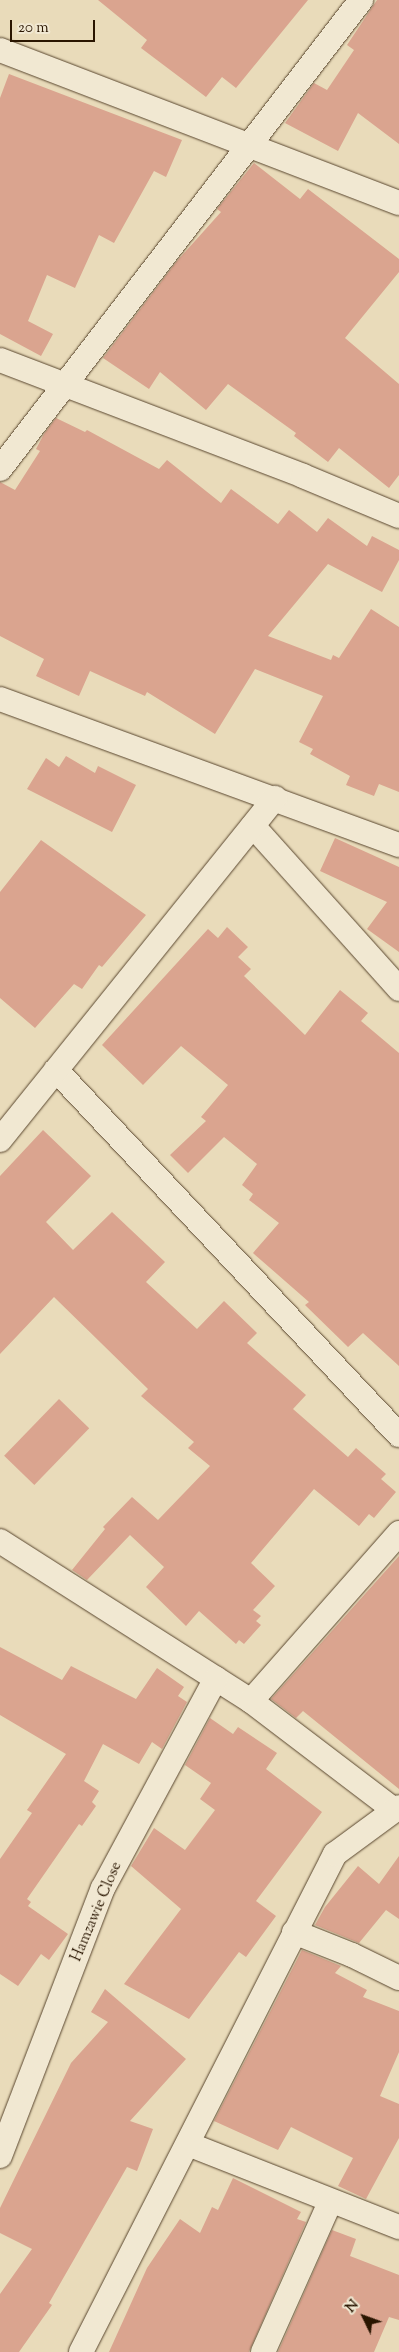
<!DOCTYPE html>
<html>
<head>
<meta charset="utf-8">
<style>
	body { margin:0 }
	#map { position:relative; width:399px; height:2352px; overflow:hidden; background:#e9dbba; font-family:"Sorts Mill Goudy",serif }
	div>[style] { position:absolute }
	.building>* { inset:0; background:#daa48f; transform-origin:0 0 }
	.roads { filter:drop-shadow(0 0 1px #59462e) drop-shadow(0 0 1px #59462e) }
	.street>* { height:24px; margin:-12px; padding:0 12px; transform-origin:12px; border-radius:12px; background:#f1e8d2 }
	span { translate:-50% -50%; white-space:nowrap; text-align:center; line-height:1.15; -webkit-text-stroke:4.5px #f1e8d2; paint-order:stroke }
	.street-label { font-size:15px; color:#291500 }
	.north { position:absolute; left:339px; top:2292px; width:50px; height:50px; -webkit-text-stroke:4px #f1e8d2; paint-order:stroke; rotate:312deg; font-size:14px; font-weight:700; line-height:20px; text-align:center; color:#291500 }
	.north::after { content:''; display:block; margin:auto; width:18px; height:22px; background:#291500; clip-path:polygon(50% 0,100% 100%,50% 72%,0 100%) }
	.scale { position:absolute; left:10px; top:20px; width:85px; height:22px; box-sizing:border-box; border:2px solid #291500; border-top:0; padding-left:6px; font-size:15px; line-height:18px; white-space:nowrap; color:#291500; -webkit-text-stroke:4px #f1e8d2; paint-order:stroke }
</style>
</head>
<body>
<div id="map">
	<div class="building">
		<i style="clip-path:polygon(98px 0,308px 0,236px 88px,222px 77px,206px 97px,141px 48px,147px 40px)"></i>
		<i style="clip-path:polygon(377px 0,399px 0,399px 144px,358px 113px,338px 151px,285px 123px,314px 83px,327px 90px,354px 50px,347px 45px)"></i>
		<i style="clip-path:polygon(9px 74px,182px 140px,166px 177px,154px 171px,114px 243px,99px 235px,75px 288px,47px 275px,28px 321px,53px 334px,41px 356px,0 334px,0 98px)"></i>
		<i style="clip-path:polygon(254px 163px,300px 199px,308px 189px,399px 259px,399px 272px,345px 338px,399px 384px,399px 475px,389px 488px,339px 448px,328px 462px,294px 436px,296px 433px,228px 384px,206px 410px,160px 372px,149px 389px,103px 358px,177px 261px,221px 212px,217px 209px)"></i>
		<i style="clip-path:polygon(56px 418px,85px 432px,87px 430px,159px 469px,167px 460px,221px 503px,231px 489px,278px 524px,289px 510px,317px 532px,328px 518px,367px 546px,372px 536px,399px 550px,399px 560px,382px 592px,328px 564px,268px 636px,331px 660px,333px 655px,339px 658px,371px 609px,399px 627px,399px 792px,379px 784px,374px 796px,346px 785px,350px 776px,310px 754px,313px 749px,299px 742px,323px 696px,255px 669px,215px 734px,147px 692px,145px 696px,90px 671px,79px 696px,36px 676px,44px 659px,0 636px,0 482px,15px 490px,40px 451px,36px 449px,44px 434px)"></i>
		<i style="clip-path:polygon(66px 756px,95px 773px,98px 766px,136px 785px,112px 832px,27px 789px,46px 758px,59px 767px)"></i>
		<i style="clip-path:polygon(335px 838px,399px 867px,399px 952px,367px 929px,387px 902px,320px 871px)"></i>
		<i style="clip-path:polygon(41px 840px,146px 915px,102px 967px,99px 965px,82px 989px,74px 984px,35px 1028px,0 998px,0 892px)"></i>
		<i style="clip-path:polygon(227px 927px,248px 947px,238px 957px,251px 969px,244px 976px,305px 1035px,340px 990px,368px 1013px,361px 1021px,399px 1053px,399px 1366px,363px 1333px,348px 1347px,305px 1305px,309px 1302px,253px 1253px,279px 1223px,249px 1200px,253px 1194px,242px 1185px,257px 1164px,224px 1137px,188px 1173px,170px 1155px,206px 1121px,201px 1117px,228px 1085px,181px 1046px,143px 1085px,102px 1045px,208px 929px,218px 938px)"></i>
		<i style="clip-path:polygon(43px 1130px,91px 1176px,46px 1222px,73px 1250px,112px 1212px,165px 1262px,146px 1282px,197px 1329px,224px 1301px,257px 1333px,247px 1343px,306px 1395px,293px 1409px,348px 1457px,356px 1448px,386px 1474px,381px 1479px,396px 1492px,374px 1518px,369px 1514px,359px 1526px,314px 1489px,251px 1563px,275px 1586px,253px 1610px,261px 1616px,256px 1621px,261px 1625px,244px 1644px,239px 1640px,236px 1644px,199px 1611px,186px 1626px,146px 1587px,164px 1567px,130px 1535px,87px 1580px,72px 1570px,105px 1529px,103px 1527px,132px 1497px,158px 1520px,210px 1466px,188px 1448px,194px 1442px,141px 1396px,148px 1389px,54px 1297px,0 1354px,0 1176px)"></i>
		<i style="left:59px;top:1399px;width:42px;height:79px;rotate:44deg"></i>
		<i style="clip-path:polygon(399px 1556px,399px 1789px,303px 1711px,296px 1718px,271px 1699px)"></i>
		<i style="clip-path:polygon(0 1647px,62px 1680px,71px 1666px,136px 1699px,157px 1668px,184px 1687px,178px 1696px,187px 1702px,162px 1749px,152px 1742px,139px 1764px,103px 1744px,84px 1781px,99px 1791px,92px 1802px,96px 1806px,82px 1826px,79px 1824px,27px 1899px,31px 1902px,28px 1906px,68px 1934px,49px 1960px,41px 1954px,18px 1986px,0 1974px,0 1859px,32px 1813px,27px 1810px,66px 1754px,0 1715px)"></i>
		<i style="clip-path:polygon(210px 1718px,233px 1734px,238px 1727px,277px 1753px,266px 1769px,322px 1812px,256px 1901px,276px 1916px,246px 1957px,239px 1952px,189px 2019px,124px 1984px,181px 1909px,131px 1866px,154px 1828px,185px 1850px,215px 1810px,200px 1799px,211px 1783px,185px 1765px)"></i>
		<i style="clip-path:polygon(399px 1856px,399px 1919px,386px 1910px,359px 1943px,315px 1925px,325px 1907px,358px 1866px,379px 1884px)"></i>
		<i style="clip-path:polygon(302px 1950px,341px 1966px,335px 1973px,367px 1990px,363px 1997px,399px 2011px,399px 2052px,380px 2096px,399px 2104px,399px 2138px,366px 2199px,338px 2186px,353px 2158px,291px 2127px,278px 2150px,214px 2121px)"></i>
		<i style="clip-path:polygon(105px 1989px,186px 2059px,130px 2121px,153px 2129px,137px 2171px,127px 2167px,49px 2303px,52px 2305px,19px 2352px,0 2352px,0 2294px,32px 2249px,0 2233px,0 2208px,71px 2063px,108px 2022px,91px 2012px)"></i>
		<i style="clip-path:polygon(233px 2178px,301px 2212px,297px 2219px,306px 2222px,249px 2352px,109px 2352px,147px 2268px,180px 2219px,200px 2233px,212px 2207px,218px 2210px)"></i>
		<i style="clip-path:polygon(332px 2230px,356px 2239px,350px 2256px,399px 2275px,399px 2320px,389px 2317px,374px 2352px,278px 2352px)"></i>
	</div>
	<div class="roads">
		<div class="street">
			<i style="left:0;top:50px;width:427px;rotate:21deg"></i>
			<i style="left:0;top:360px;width:324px;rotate:20.9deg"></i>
			<i style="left:303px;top:476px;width:104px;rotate:22.6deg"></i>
			<i style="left:0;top:469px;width:592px;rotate:-52.41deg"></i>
			<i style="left:0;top:699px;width:425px;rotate:20.1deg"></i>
			<i style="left:253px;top:826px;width:219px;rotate:48.1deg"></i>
			<i style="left:56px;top:1070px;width:501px;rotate:46.78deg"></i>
			<i style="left:0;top:1140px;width:439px;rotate:-51.2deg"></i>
			<i style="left:0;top:1541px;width:298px;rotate:32.5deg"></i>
			<i style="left:251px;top:1701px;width:180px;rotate:37.3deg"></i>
			<i style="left:251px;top:1701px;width:224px;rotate:-48.6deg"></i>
			<i style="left:294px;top:1932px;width:62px;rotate:21.6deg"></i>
			<i style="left:352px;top:1955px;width:52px;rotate:26.1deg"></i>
			<i style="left:188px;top:2144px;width:227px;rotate:21.5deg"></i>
			<i style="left:0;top:2156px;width:287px;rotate:-69deg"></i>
			<i style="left:103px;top:1888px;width:238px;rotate:-61.7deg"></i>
			<i style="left:81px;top:2352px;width:559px;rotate:-62.98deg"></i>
			<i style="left:335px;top:1854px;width:79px;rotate:-36.3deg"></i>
			<i style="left:263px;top:2352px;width:164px;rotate:-65.9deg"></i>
		</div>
	</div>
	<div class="street-label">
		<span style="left:97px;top:1912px;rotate:-67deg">Hamzawie Close</span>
	</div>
	<div class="north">N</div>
	<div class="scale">20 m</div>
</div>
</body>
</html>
